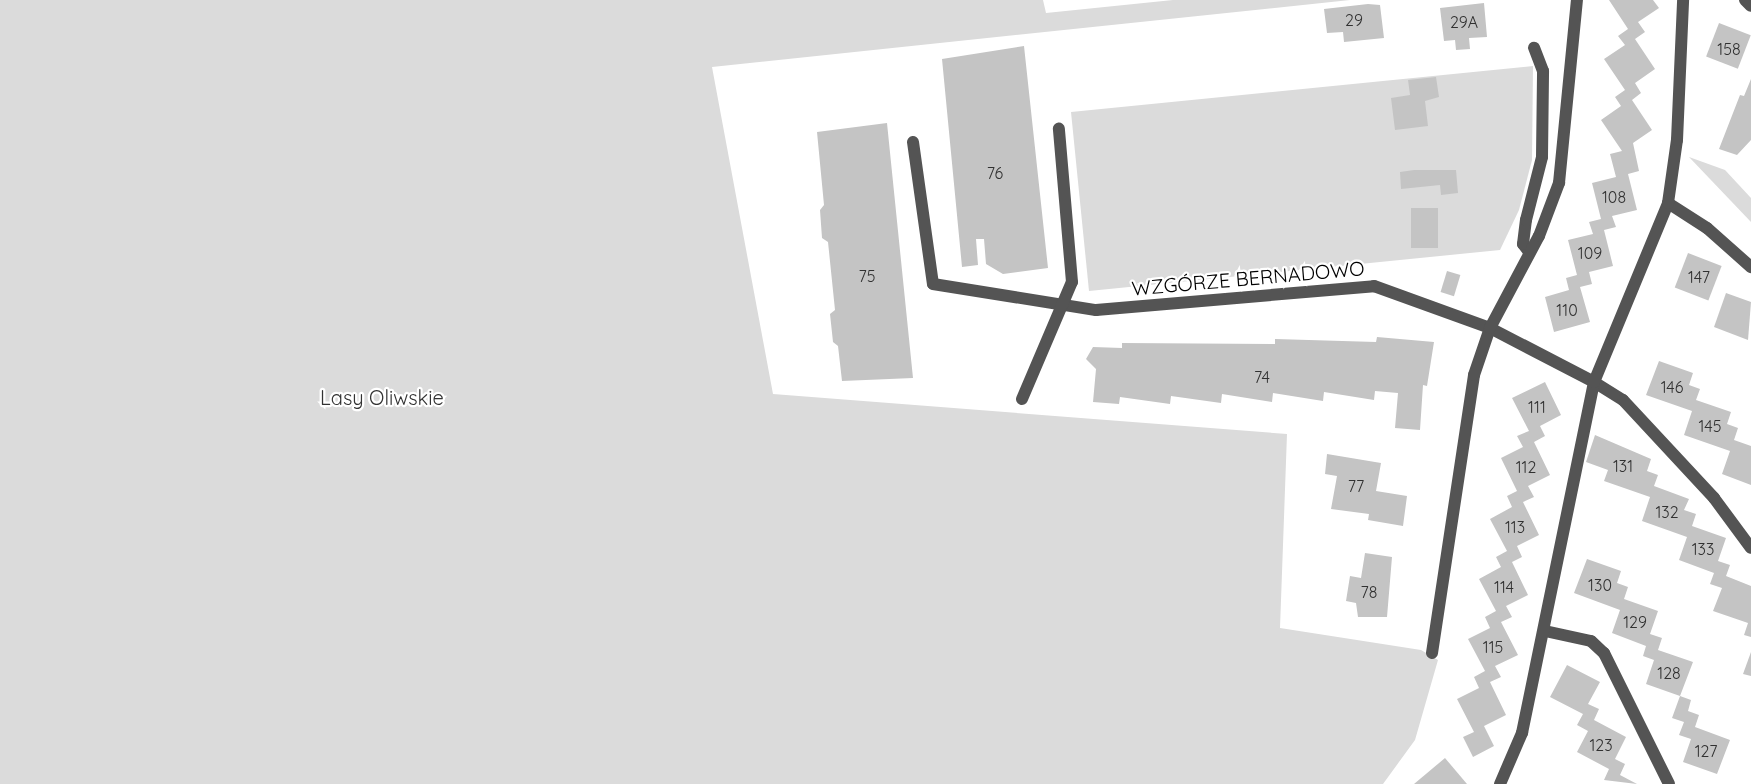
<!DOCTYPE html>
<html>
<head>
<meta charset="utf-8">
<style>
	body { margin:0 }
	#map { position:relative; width:1751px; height:784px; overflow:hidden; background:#fff; font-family:Quicksand,sans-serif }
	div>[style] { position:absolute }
	.green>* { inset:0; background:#dbdbdb }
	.building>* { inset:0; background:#c4c4c4; transform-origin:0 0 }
	.service>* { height:12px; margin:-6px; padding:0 6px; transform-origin:6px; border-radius:6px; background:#545454 }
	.minor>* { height:12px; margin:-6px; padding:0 6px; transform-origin:6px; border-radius:6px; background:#545454 }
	span { translate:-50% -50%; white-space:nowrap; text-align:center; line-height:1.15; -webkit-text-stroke:4.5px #fff; paint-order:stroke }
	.number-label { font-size:16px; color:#313131 }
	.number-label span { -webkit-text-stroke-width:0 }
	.street-label { font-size:20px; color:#000 }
	.park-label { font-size:20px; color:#323232 }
</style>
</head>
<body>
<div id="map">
	<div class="green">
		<i style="clip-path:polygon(0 0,1043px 0,1046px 13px,1173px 0,1350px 0,712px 67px,773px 394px,1287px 434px,1280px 628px,1421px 650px,1438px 660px,1415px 740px,1383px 784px,0 784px)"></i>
		<i style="clip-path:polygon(1533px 66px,1532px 160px,1519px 210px,1500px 250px,1089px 291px,1071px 112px)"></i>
		<i style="clip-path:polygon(1689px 157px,1725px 170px,1751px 198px,1751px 222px)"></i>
	</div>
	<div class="building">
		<i style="clip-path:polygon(1609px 0,1653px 0,1659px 8px,1638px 22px,1645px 32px,1635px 39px,1655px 69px,1635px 83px,1641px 93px,1632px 100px,1652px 130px,1633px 143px,1639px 171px,1628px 174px,1637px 210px,1612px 216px,1616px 227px,1604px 230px,1613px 266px,1589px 272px,1592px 284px,1580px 287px,1590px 322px,1554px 332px,1545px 297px,1569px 290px,1566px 278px,1577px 275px,1568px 240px,1593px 234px,1589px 222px,1601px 219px,1592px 183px,1616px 177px,1610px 154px,1622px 151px,1601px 120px,1621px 106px,1615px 97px,1625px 90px,1604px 59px,1625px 45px,1618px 36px,1628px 29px)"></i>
		<i style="clip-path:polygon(1484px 3px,1487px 37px,1469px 38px,1470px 49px,1456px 50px,1455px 40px,1444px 41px,1440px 8px)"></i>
		<i style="clip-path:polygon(1368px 4px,1380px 5px,1384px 38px,1344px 42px,1343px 32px,1327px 33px,1324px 9px)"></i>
		<i style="left:1719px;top:23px;width:34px;height:36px;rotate:21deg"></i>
		<i style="clip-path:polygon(1024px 46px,1048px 268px,1003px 274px,986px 264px,984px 239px,976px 239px,978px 265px,962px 267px,942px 59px)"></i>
		<i style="clip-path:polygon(1436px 77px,1439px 97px,1425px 101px,1428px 126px,1395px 130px,1391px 98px,1410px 95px,1408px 80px)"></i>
		<i style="clip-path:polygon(1751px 79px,1751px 140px,1737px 155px,1719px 149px,1740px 95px,1744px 96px)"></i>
		<i style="clip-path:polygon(887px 123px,913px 378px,842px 381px,838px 346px,833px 342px,830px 314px,835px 310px,828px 242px,822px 238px,820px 210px,824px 205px,817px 132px)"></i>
		<i style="clip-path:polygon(1414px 170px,1456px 170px,1458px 193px,1441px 195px,1440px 185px,1401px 189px,1400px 172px)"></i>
		<i style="left:1411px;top:208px;width:27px;height:40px"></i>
		<i style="left:1688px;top:253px;width:36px;height:37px;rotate:21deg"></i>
		<i style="left:1447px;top:271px;width:14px;height:22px;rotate:17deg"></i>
		<i style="clip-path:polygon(1726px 293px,1751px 302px,1748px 340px,1714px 327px)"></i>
		<i style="clip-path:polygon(1377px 337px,1434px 342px,1427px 386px,1423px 385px,1420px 430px,1395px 428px,1398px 393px,1375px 391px,1374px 400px,1324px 392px,1323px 401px,1273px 393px,1272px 402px,1222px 394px,1221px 403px,1171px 396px,1170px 404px,1120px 397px,1119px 404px,1093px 402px,1096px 369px,1086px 359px,1093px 347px,1122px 348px,1122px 343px,1275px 344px,1275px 339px,1376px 342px)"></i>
		<i style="clip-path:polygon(1659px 361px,1693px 373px,1689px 385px,1700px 389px,1696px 400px,1731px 412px,1727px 424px,1738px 428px,1734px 440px,1751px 446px,1751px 485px,1722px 474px,1730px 451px,1684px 435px,1692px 411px,1646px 395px)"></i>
		<i style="clip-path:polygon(1545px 382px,1561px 415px,1540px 426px,1545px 436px,1534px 442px,1550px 475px,1528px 486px,1534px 497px,1523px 502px,1539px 535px,1517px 546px,1522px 557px,1512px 562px,1528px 595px,1506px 606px,1512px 617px,1501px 622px,1518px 655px,1495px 666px,1501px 677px,1490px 682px,1506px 715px,1484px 726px,1494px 746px,1473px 757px,1463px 737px,1474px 732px,1457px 699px,1479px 688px,1474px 677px,1485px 671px,1468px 639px,1490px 628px,1485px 617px,1496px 611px,1479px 579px,1501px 567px,1496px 557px,1507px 551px,1490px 519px,1512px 507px,1507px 496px,1517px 491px,1501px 458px,1523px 447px,1517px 436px,1529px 431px,1512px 398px)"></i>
		<i style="clip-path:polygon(1595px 435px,1651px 459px,1647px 471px,1658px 475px,1654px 486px,1689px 499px,1684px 510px,1696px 514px,1692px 526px,1726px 538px,1718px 561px,1730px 565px,1726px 576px,1751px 586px,1751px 637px,1744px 635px,1748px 623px,1713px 611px,1722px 588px,1710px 584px,1714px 573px,1679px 560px,1687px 537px,1642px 521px,1650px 497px,1604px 481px,1608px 470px,1586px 462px)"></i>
		<i style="clip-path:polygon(1327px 454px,1381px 463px,1376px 491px,1407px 496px,1403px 526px,1368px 520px,1369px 514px,1331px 509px,1337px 476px,1325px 474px)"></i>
		<i style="clip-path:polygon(1365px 553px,1392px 557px,1387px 617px,1358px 617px,1356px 603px,1346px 601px,1350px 576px,1361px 578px)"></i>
		<i style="clip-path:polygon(1587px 559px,1621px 571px,1617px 583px,1628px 587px,1624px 599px,1658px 611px,1650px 634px,1662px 638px,1658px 650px,1693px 662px,1680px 696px,1646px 684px,1654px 660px,1643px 656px,1646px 646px,1612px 633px,1620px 610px,1574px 593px)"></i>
		<i style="clip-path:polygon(1751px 652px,1751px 676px,1743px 674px)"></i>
		<i style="clip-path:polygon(1567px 665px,1600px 682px,1588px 704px,1599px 709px,1594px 720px,1626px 737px,1615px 759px,1625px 764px,1620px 775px,1637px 784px,1604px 780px,1609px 769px,1577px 752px,1588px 731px,1577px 725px,1583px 714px,1550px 697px)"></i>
		<i style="clip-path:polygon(1680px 696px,1691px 700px,1688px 711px,1699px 715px,1695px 727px,1730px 740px,1717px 774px,1683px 762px,1691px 739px,1679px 735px,1684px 722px,1672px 718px)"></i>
		<i style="clip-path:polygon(1445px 758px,1467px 784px,1414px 784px)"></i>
	</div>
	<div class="service">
		<i style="left:913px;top:142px;width:143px;rotate:82deg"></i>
		<i style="left:933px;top:284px;width:165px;rotate:9.1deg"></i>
		<i style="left:1096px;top:310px;width:279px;rotate:-4.9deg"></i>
		<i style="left:1374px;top:286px;width:123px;rotate:19.9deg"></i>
		<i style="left:1490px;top:328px;width:117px;rotate:27.4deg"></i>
		<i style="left:1529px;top:252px;width:10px;rotate:-127deg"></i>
		<i style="left:1523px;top:244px;width:24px;rotate:-83deg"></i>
		<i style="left:1526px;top:220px;width:65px;rotate:-75.7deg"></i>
		<i style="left:1542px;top:157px;width:86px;rotate:-89.3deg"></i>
		<i style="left:1543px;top:71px;width:25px;rotate:-111deg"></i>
		<i style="left:1022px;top:399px;width:127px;rotate:-66.9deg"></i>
		<i style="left:1072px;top:282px;width:154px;rotate:-94.9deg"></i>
	</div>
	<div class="minor">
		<i style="left:1745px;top:0;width:8px;rotate:45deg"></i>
		<i style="left:1668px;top:203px;width:46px;rotate:32.7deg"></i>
		<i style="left:1707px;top:228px;width:59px;rotate:41.6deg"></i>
		<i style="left:1594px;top:382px;width:34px;rotate:32deg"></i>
		<i style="left:1623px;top:400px;width:134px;rotate:47.1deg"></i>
		<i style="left:1714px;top:498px;width:62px;rotate:53.5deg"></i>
		<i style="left:1545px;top:631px;width:47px;rotate:12.3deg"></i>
		<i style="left:1591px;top:641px;width:18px;rotate:43deg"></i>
		<i style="left:1604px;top:653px;width:146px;rotate:63.6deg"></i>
		<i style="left:1432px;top:653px;width:281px;rotate:-81.4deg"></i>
		<i style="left:1474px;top:375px;width:50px;rotate:-71.2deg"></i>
		<i style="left:1490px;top:328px;width:104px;rotate:-62deg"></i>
		<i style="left:1539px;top:236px;width:57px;rotate:-69.3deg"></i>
		<i style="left:1559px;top:183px;width:184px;rotate:-84.4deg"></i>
		<i style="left:1500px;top:784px;width:56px;rotate:-66.7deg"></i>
		<i style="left:1522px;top:733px;width:358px;rotate:-78.4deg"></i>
		<i style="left:1594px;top:382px;width:194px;rotate:-67.5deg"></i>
		<i style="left:1668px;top:203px;width:64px;rotate:-81.9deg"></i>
		<i style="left:1677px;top:140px;width:140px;rotate:-87.5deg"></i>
	</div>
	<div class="number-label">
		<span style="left:1354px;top:20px">29</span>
		<span style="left:1464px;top:22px">29A</span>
		<span style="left:1729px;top:49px">158</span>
		<span style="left:995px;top:173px">76</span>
		<span style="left:1614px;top:197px">108</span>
		<span style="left:1590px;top:253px">109</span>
		<span style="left:867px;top:276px">75</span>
		<span style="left:1699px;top:277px">147</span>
		<span style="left:1567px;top:310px">110</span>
		<span style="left:1262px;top:377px">74</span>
		<span style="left:1672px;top:387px">146</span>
		<span style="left:1537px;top:407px">111</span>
		<span style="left:1710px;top:426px">145</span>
		<span style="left:1623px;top:466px">131</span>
		<span style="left:1526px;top:467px">112</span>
		<span style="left:1356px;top:486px">77</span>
		<span style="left:1667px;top:512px">132</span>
		<span style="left:1515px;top:527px">113</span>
		<span style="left:1703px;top:549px">133</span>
		<span style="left:1600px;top:585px">130</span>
		<span style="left:1504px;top:587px">114</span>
		<span style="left:1369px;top:592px">78</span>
		<span style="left:1635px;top:622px">129</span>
		<span style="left:1493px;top:647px">115</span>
		<span style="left:1669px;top:673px">128</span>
		<span style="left:1601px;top:745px">123</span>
		<span style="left:1706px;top:751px">127</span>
	</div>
	<div class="street-label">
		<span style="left:1248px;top:278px;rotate:-5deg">WZGÓRZE BERNADOWO</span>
	</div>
	<div class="park-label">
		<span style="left:382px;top:397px">Lasy Oliwskie</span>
	</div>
</div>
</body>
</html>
